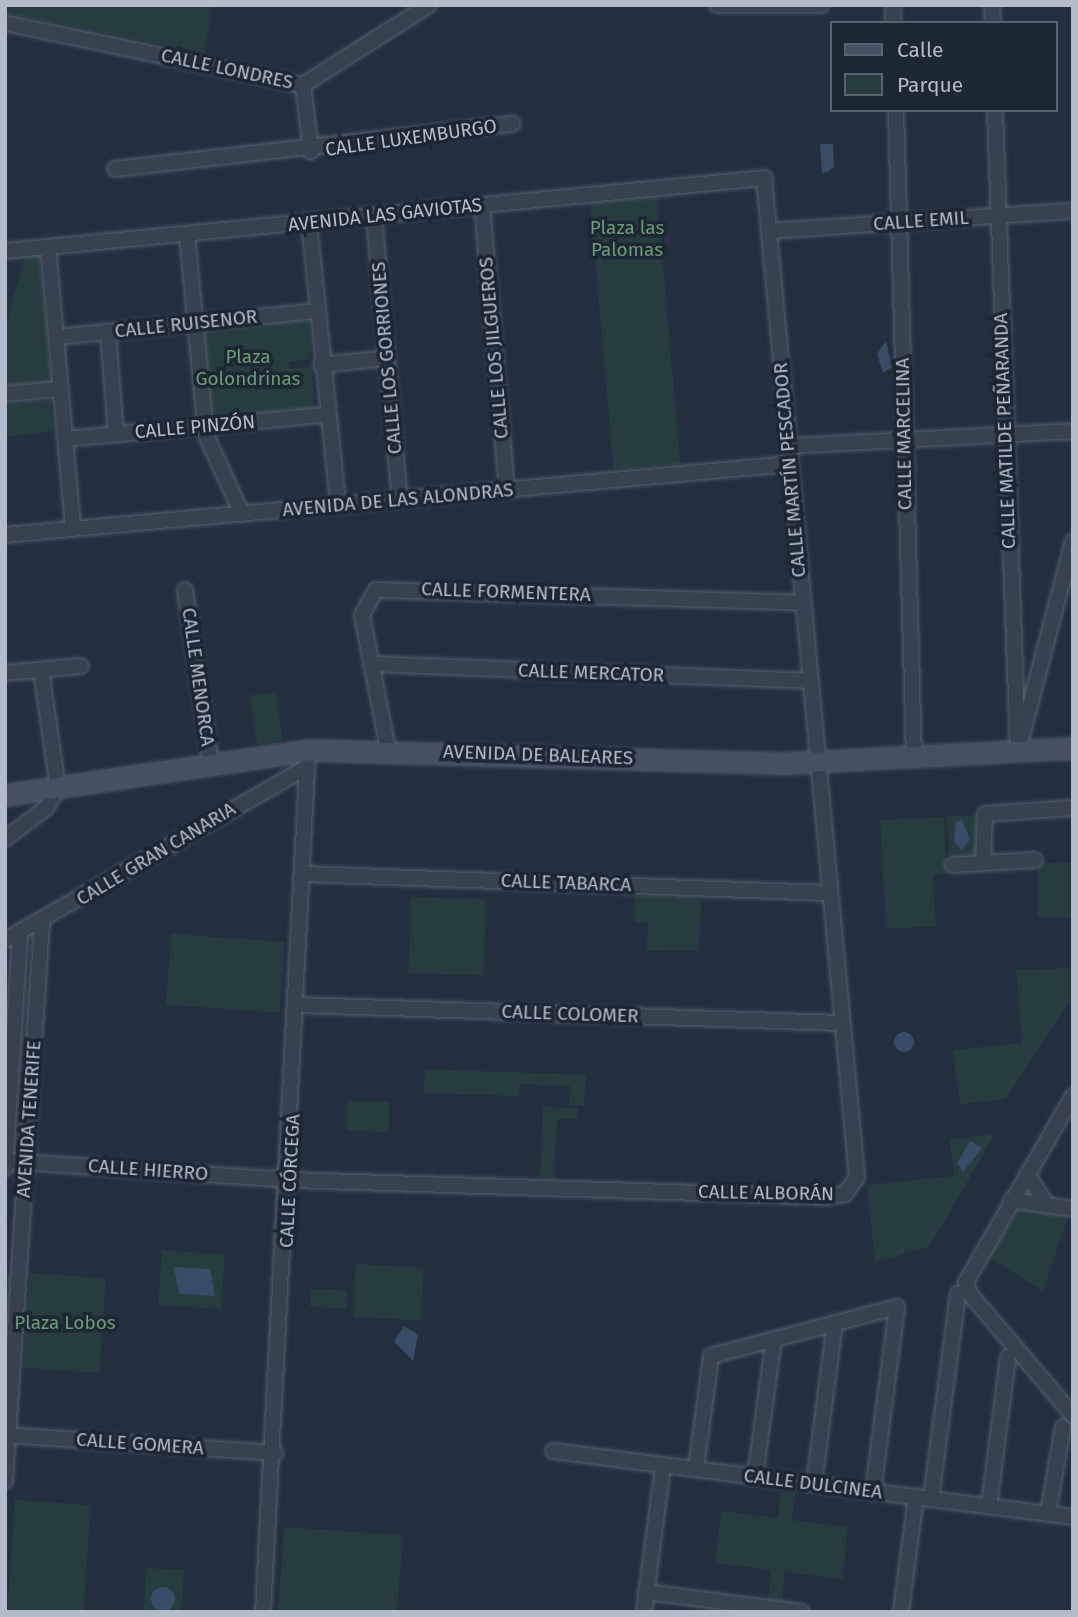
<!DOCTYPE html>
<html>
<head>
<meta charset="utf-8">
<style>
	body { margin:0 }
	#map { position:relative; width:1078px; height:1617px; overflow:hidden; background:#242f3e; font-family:"Fira Sans",sans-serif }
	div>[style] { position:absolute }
	.green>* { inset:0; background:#263c3f; transform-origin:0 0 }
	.water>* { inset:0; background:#394c67 }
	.round { border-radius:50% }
	.roads { filter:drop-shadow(0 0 2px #565f6c) drop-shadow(0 0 2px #565f6c) }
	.minor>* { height:14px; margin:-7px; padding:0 7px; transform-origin:7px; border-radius:7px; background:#38414e }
	.secondary>* { height:19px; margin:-9.5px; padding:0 9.5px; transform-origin:9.5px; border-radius:9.5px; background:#465061 }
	span { translate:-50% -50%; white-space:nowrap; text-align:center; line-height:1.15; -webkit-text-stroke:7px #1d2633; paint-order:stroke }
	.street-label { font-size:19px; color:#b4bcc9 }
	.park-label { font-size:19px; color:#6b9a76 }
	.frame { position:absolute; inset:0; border:7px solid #b4bcc9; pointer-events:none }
	.legend { position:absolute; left:830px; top:21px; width:228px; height:91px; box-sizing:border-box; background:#1d2633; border:2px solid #59626f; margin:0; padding:9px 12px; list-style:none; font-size:21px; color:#b4bcc9 }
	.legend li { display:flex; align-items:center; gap:14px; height:35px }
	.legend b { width:35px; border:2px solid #59626f }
</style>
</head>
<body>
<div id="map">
	<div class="green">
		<i style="clip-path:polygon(5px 5px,212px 5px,205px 53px,5px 13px)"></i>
		<i style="left:657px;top:197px;width:268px;height:67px;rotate:85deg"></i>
		<i style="clip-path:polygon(40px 255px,51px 382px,5px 385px,5px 328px,25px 256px)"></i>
		<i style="clip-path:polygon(309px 320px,311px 359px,289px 362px,290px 369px,312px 367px,314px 409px,212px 419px,203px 329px)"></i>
		<i style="clip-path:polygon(50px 401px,54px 431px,5px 437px,5px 403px)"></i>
		<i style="left:276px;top:692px;width:49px;height:26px;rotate:82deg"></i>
		<i style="left:976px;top:815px;width:43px;height:29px;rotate:87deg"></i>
		<i style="clip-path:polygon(944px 817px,947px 874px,933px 875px,936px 926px,886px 929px,880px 820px)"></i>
		<i style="left:1073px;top:863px;width:54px;height:35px;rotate:90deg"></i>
		<i style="clip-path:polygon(635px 896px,701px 898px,699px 951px,647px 950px,648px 923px,634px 922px)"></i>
		<i style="left:411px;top:897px;width:75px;height:76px;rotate:2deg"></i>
		<i style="left:171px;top:934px;width:114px;height:71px;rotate:4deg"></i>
		<i style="clip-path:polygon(1073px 968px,1073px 995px,1006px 1099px,960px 1104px,953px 1050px,1022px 1043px,1016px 970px)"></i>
		<i style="clip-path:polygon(425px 1069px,586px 1075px,584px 1106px,569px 1105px,570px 1086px,520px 1084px,519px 1096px,424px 1093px)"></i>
		<i style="left:347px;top:1101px;width:42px;height:30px;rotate:1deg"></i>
		<i style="clip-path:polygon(543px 1107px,578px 1108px,576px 1119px,557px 1119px,554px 1178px,540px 1177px)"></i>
		<i style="clip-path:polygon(995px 1134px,929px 1247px,875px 1262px,867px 1185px,954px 1176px,950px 1140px)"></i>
		<i style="clip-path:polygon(1020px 1209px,1068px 1217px,1043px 1291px,988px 1257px)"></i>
		<i style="left:162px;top:1250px;width:63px;height:55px;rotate:4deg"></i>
		<i style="left:356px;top:1264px;width:68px;height:53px;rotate:3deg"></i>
		<i style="left:30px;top:1273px;width:76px;height:95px;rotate:4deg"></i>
		<i style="clip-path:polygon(5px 1274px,15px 1274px,8px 1371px,5px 1370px)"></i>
		<i style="left:311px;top:1289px;width:36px;height:18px;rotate:2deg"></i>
		<i style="clip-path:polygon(781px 1492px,795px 1493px,792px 1520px,848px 1527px,842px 1579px,785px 1572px,782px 1601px,768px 1599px,771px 1570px,715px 1563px,721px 1511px,778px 1518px)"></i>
		<i style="left:15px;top:1500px;width:76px;height:112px;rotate:4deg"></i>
		<i style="left:284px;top:1527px;width:119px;height:85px;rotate:4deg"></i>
		<i style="left:146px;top:1568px;width:38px;height:44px;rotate:3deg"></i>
	</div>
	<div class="water">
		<i style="clip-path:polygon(820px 144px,833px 144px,834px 167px,827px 172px,822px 173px)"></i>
		<i style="clip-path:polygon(886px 341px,892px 367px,883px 373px,877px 354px)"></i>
		<i style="clip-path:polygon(962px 819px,970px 840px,961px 850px,954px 841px,956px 822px)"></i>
		<i class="round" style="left:894px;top:1032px;width:20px;height:20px"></i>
		<i style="clip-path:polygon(970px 1141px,982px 1148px,963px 1172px,957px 1163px)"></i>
		<i style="clip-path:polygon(174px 1267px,210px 1269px,215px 1296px,179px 1294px)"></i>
		<i style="clip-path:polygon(404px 1326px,418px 1335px,413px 1361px,394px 1341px)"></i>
		<i class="round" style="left:151px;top:1587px;width:24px;height:24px"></i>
	</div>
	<div class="roads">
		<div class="minor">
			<i style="left:717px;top:5px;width:104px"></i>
			<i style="left:893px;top:5px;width:18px;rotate:90deg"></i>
			<i style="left:992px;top:5px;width:18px;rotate:87deg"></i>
			<i style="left:5px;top:23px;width:304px;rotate:11.8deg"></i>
			<i style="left:303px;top:85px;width:149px;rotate:-32.4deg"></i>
			<i style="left:303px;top:85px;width:67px;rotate:83.2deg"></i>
			<i style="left:896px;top:110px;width:648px;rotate:88.41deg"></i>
			<i style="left:995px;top:110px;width:641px;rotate:87.95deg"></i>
			<i style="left:115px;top:169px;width:400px;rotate:-6.5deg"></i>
			<i style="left:482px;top:205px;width:286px;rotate:85deg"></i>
			<i style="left:374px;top:216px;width:285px;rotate:84.8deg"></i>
			<i style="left:309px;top:222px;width:284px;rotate:84.1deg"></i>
			<i style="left:769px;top:231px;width:305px;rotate:-3.8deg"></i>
			<i style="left:187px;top:234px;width:202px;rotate:84.6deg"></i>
			<i style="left:206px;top:435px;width:87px;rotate:65.5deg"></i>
			<i style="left:48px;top:247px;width:283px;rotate:84.9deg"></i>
			<i style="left:5px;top:251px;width:763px;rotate:-5.49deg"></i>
			<i style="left:764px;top:178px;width:1003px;rotate:84.68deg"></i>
			<i style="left:857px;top:1177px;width:21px;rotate:125deg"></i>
			<i style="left:845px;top:1194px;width:18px;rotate:171deg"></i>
			<i style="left:827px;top:1197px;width:536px;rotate:-178.18deg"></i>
			<i style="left:291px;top:1180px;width:287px;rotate:-176.2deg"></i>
			<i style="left:108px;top:332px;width:102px;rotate:85.5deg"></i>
			<i style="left:56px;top:337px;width:261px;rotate:-5.7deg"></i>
			<i style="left:321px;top:365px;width:65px;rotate:-6.1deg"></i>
			<i style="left:5px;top:394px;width:55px;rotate:-5.2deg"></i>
			<i style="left:65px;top:439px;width:261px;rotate:-5.3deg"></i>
			<i style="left:788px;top:446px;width:285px;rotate:-3deg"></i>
			<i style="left:5px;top:535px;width:788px;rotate:-5.17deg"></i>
			<i style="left:185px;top:590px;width:176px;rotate:81.5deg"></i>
			<i style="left:373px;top:664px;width:437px;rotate:2.2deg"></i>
			<i style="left:5px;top:673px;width:76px;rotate:-5.3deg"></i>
			<i style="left:388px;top:749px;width:136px;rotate:-101deg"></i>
			<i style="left:362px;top:615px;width:29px;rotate:-61deg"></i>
			<i style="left:376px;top:590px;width:426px;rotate:1.7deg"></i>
			<i style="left:1018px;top:751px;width:217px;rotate:-75.3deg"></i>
			<i style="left:5px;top:839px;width:51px;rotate:-37.1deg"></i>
			<i style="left:46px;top:808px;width:23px;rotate:-59deg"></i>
			<i style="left:58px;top:788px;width:119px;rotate:-98.2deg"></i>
			<i style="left:983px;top:863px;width:49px;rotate:-87.7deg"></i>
			<i style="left:985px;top:814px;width:88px;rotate:-3.9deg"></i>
			<i style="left:953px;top:865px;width:82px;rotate:-3.5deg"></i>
			<i style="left:303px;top:874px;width:526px;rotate:2.07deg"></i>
			<i style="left:5px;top:940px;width:348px;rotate:-29.8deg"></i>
			<i style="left:298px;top:1005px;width:544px;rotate:1.9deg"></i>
			<i style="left:1073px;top:1096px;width:215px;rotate:119.9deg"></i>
			<i style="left:966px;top:1282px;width:11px;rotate:75deg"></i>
			<i style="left:969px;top:1293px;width:160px;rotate:49.6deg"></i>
			<i style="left:5px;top:1168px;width:235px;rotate:-86.3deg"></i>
			<i style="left:1027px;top:1174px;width:35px;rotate:57deg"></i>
			<i style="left:1011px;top:1200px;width:63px;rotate:8.3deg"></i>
			<i style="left:5px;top:1435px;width:271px;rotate:3.8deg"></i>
			<i style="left:553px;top:1451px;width:524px;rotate:7.23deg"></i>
			<i style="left:696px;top:1469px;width:114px;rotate:-82.4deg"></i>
			<i style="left:711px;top:1356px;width:192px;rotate:-14.8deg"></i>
			<i style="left:897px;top:1307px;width:187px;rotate:97.4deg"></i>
			<i style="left:755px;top:1477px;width:139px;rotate:-82.2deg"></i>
			<i style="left:5px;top:1481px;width:559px;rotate:-86.21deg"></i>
			<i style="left:814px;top:1484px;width:162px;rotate:-82.6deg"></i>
			<i style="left:931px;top:1499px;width:207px;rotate:-82.5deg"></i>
			<i style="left:989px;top:1506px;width:150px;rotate:-82.7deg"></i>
			<i style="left:1048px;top:1514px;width:88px;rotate:-80.2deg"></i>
			<i style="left:646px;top:1592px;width:157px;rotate:7.3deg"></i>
			<i style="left:263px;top:1612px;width:863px;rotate:-87.01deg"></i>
			<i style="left:644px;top:1612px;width:148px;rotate:-82.6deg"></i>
			<i style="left:901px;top:1612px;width:116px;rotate:-82.6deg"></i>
		</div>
		<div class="secondary">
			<i style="left:5px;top:795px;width:306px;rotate:-8.4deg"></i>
			<i style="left:308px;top:750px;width:479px;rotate:1.6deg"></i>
			<i style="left:787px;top:763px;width:286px;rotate:-3deg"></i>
		</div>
	</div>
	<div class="street-label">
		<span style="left:227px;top:69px;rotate:12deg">CALLE LONDRES</span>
		<span style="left:411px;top:138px;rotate:-8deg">CALLE LUXEMBURGO</span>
		<span style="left:385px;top:215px;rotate:-6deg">AVENIDA LAS GAVIOTAS</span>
		<span style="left:921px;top:221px;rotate:-4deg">CALLE EMIL</span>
		<span style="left:186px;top:324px;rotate:-6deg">CALLE RUISENOR</span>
		<span style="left:494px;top:348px;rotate:-95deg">CALLE LOS JILGUEROS</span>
		<span style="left:387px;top:358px;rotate:-95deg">CALLE LOS GORRIONES</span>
		<span style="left:195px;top:427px;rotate:-5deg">CALLE PINZÓN</span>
		<span style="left:1005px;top:431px;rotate:-92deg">CALLE MATILDE PEÑARANDA</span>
		<span style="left:904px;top:434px;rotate:-91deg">CALLE MARCELINA</span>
		<span style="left:790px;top:470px;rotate:-95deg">CALLE MARTÍN PESCADOR</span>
		<span style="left:398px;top:500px;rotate:-5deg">AVENIDA DE LAS ALONDRAS</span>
		<span style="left:506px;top:592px;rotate:2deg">CALLE FORMENTERA</span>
		<span style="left:591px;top:673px;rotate:2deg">CALLE MERCATOR</span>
		<span style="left:198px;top:677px;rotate:82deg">CALLE MENORCA</span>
		<span style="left:538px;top:755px;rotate:2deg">AVENIDA DE BALEARES</span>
		<span style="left:156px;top:854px;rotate:-31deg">CALLE GRAN CANARIA</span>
		<span style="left:566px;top:883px;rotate:2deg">CALLE TABARCA</span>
		<span style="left:570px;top:1014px;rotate:2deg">CALLE COLOMER</span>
		<span style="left:29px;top:1119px;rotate:-86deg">AVENIDA TENERIFE</span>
		<span style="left:148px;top:1170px;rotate:4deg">CALLE HIERRO</span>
		<span style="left:290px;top:1181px;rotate:-87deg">CALLE CÓRCEGA</span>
		<span style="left:766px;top:1193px;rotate:1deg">CALLE ALBORÁN</span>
		<span style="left:140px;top:1444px;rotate:4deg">CALLE GOMERA</span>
		<span style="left:813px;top:1484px;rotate:7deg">CALLE DULCINEA</span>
	</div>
	<div class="park-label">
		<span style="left:627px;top:239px">Plaza las<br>Palomas</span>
		<span style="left:248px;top:368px">Plaza<br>Golondrinas</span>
		<span style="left:65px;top:1323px">Plaza Lobos</span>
	</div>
	<div class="frame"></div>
	<ul class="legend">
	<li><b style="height:9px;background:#465061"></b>Calle</li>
	<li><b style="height:19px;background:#263c3f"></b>Parque</li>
	</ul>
</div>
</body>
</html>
